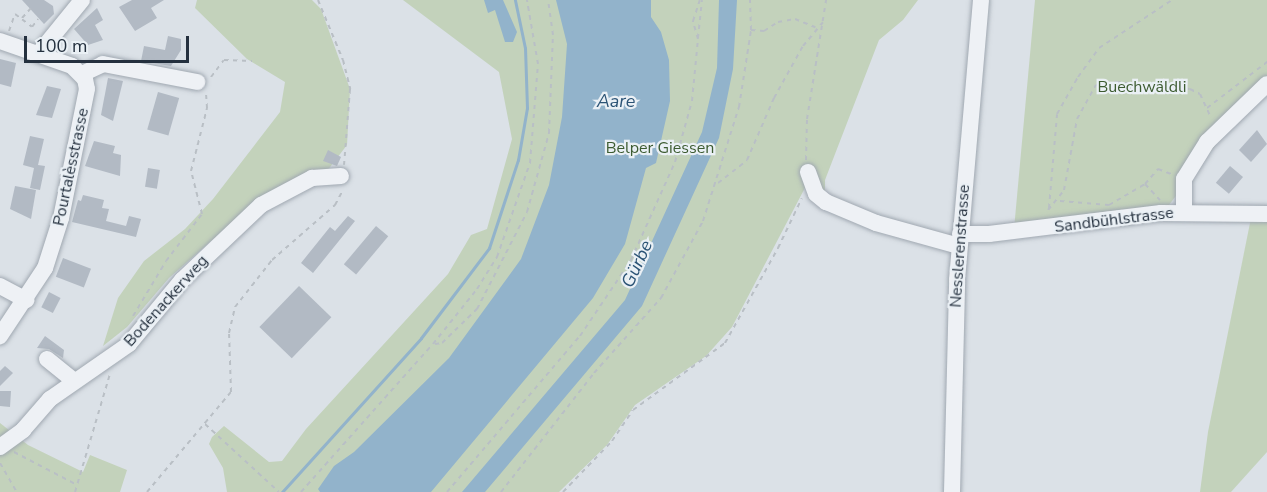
<!DOCTYPE html>
<html>
<head>
<meta charset="utf-8">
<style>
	body { margin:0 }
	#map { position:relative; width:1267px; height:492px; overflow:hidden; background:#dbe1e7; font-family:"Nunito Sans",sans-serif }
	div>[style] { position:absolute }
	.green>* { inset:0; background:#c3d2bb }
	.water>* { inset:0; background:#92b3cb }
	.stream>* { height:3px; margin:-1.5px; padding:0 1.5px; transform-origin:1.5px; border-radius:1.5px; background:#92b3cb }
	.building>* { inset:0; background:#b2bac4; transform-origin:0 0 }
	.path>* { height:2px; margin-top:-1px; transform-origin:0; background:repeating-linear-gradient(90deg,#b9bfc5 0 4.5px,transparent 0 9px) }
	.roads { filter:drop-shadow(0 0 2px #a0a8b1) drop-shadow(0 0 2px #a0a8b1) }
	.minor>* { height:16px; margin:-8px; padding:0 8px; transform-origin:8px; border-radius:8px; background:#eef1f5 }
	span { translate:-50% -50%; white-space:nowrap; text-align:center; line-height:1.15; -webkit-text-stroke:4.5px #eaf0f5; paint-order:stroke }
	.park-label { font-size:16px; color:#3c5b30 }
	.street-label { font-size:16px; color:#24303e }
	.water-label { font-size:18px; color:#2b5375; font-style:italic }
	.scale { position:absolute; left:24px; top:36px; width:165px; height:27px; box-sizing:border-box; border:3px solid #24303e; border-top:0; padding-left:8px; font-size:18px; line-height:21px; white-space:nowrap; color:#24303e; -webkit-text-stroke:4px #eaf0f5; paint-order:stroke }
</style>
</head>
<body>
<div id="map">
	<div class="green">
		<i style="clip-path:polygon(197px 0,312px 0,321px 9px,350px 89px,347px 145px,324px 175px,278px 196px,211px 241px,169px 278px,127px 327px,103px 346px,118px 298px,144px 261px,185px 229px,213px 199px,280px 112px,285px 82px,247px 59px,195px 8px)"></i>
		<i style="clip-path:polygon(403px 0,918px 0,903px 20px,879px 40px,825px 180px,825px 192px,807px 184px,732px 327px,706px 356px,635px 405px,607px 445px,559px 492px,227px 492px,223px 468px,209px 444px,212px 437px,224px 426px,269px 462px,282px 461px,306px 429px,448px 274px,471px 235px,487px 229px,512px 139px,499px 72px)"></i>
		<i style="clip-path:polygon(1035px 0,1267px 0,1267px 79px,1165px 210px,1014px 229px)"></i>
		<i style="clip-path:polygon(1251px 218px,1267px 219px,1267px 452px,1231px 492px,1200px 492px,1208px 432px)"></i>
		<i style="clip-path:polygon(0 423px,28px 445px,83px 472px,90px 455px,127px 470px,120px 492px,0 492px)"></i>
	</div>
	<div class="water">
		<i style="clip-path:polygon(484px 0,503px 0,517px 32px,513px 42px,505px 42px,495px 10px,488px 13px)"></i>
		<i style="clip-path:polygon(556px 0,651px 0,651px 17px,661px 32px,669px 60px,670px 101px,656px 163px,646px 168px,625px 244px,593px 298px,431px 492px,320px 492px,318px 489px,334px 466px,354px 452px,449px 358px,521px 259px,549px 185px,562px 117px,567px 44px)"></i>
		<i style="clip-path:polygon(719px 0,737px 0,733px 69px,719px 138px,642px 306px,485px 492px,462px 492px,625px 300px,702px 132px,717px 68px)"></i>
	</div>
	<div class="stream">
		<i style="left:282px;top:492px;width:207px;rotate:-47.9deg"></i>
		<i style="left:421px;top:338px;width:113px;rotate:-52.9deg"></i>
		<i style="left:489px;top:248px;width:93px;rotate:-71.8deg"></i>
		<i style="left:518px;top:160px;width:53px;rotate:-80.2deg"></i>
		<i style="left:527px;top:108px;width:60px;rotate:-91.9deg"></i>
		<i style="left:525px;top:48px;width:49px;rotate:-101.8deg"></i>
	</div>
	<div class="building">
		<i style="clip-path:polygon(22px 0,44px 0,53px 6px,54px 14px,44px 24px)"></i>
		<i style="clip-path:polygon(132px 0,164px 0,151px 8px,157px 18px,135px 31px,119px 7px)"></i>
		<i style="clip-path:polygon(97px 8px,103px 20px,95px 25px,103px 40px,88px 45px,74px 29px)"></i>
		<i style="clip-path:polygon(168px 36px,181px 39px,181px 50px,171px 66px,141px 61px,144px 46px,165px 50px)"></i>
		<i style="clip-path:polygon(0 59px,16px 63px,11px 87px,0 84px)"></i>
		<i style="clip-path:polygon(108px 78px,123px 81px,113px 121px,101px 115px)"></i>
		<i style="clip-path:polygon(47px 86px,61px 89px,52px 118px,36px 115px)"></i>
		<i style="left:158px;top:92px;width:22px;height:39px;rotate:16deg"></i>
		<i style="clip-path:polygon(1257px 130px,1267px 144px,1251px 162px,1239px 150px)"></i>
		<i style="clip-path:polygon(30px 136px,44px 139px,38px 165px,45px 166px,40px 190px,30px 188px,34px 168px,23px 165px)"></i>
		<i style="clip-path:polygon(94px 141px,115px 146px,113px 153px,121px 155px,120px 176px,85px 166px)"></i>
		<i style="clip-path:polygon(328px 150px,341px 157px,337px 166px,323px 161px)"></i>
		<i style="left:1230px;top:166px;width:17px;height:22px;rotate:40deg"></i>
		<i style="left:148px;top:168px;width:12px;height:19px;rotate:9deg"></i>
		<i style="clip-path:polygon(15px 186px,36px 190px,31px 219px,10px 209px)"></i>
		<i style="clip-path:polygon(83px 195px,104px 200px,102px 208px,109px 209px,106px 221px,126px 226px,129px 216px,141px 219px,136px 237px,72px 222px,78px 200px,81px 201px)"></i>
		<i style="clip-path:polygon(348px 216px,355px 221px,313px 273px,301px 263px,330px 227px,335px 231px)"></i>
		<i style="left:376px;top:226px;width:16px;height:50px;rotate:40deg"></i>
		<i style="left:63px;top:258px;width:30px;height:20px;rotate:21deg"></i>
		<i style="left:299px;top:286px;width:45px;height:57px;rotate:44deg"></i>
		<i style="left:49px;top:292px;width:13px;height:17px;rotate:27deg"></i>
		<i style="clip-path:polygon(45px 336px,64px 350px,63px 358px,49px 349px,37px 348px)"></i>
		<i style="clip-path:polygon(5px 366px,13px 373px,0 386px,0 371px)"></i>
		<i style="clip-path:polygon(0 391px,11px 391px,10px 407px,0 406px)"></i>
	</div>
	<div class="path">
		<i style="left:318px;top:0;width:65px;rotate:67.4deg"></i>
		<i style="left:343px;top:60px;width:30px;rotate:76deg"></i>
		<i style="left:350px;top:89px;width:76px;rotate:94.5deg"></i>
		<i style="left:22px;top:18px;width:13px;rotate:-48deg"></i>
		<i style="left:751px;top:30px;width:13px;rotate:4deg"></i>
		<i style="left:764px;top:31px;width:17px;rotate:-33deg"></i>
		<i style="left:778px;top:22px;width:17px;rotate:-10deg"></i>
		<i style="left:795px;top:19px;width:22px;rotate:22deg"></i>
		<i style="left:9px;top:31px;width:18px;rotate:-71deg"></i>
		<i style="left:15px;top:14px;width:21px;rotate:37deg"></i>
		<i style="left:32px;top:27px;width:10px;rotate:-53deg"></i>
		<i style="left:698px;top:38px;width:38px;rotate:-84deg"></i>
		<i style="left:211px;top:77px;width:21px;rotate:-53deg"></i>
		<i style="left:224px;top:60px;width:28px;rotate:2deg"></i>
		<i style="left:1207px;top:108px;width:76px;rotate:-37.5deg"></i>
		<i style="left:806px;top:160px;width:41px;rotate:-88.6deg"></i>
		<i style="left:807px;top:119px;width:121px;rotate:-80.9deg"></i>
		<i style="left:718px;top:183px;width:37px;rotate:-38deg"></i>
		<i style="left:747px;top:160px;width:68px;rotate:-66.5deg"></i>
		<i style="left:774px;top:98px;width:60px;rotate:-60.9deg"></i>
		<i style="left:803px;top:46px;width:31px;rotate:-50deg"></i>
		<i style="left:1145px;top:184px;width:22px;rotate:47deg"></i>
		<i style="left:1060px;top:201px;width:49px;rotate:4.7deg"></i>
		<i style="left:1109px;top:205px;width:42px;rotate:-30.3deg"></i>
		<i style="left:1145px;top:184px;width:20px;rotate:-49deg"></i>
		<i style="left:1158px;top:169px;width:14px;rotate:21deg"></i>
		<i style="left:1049px;top:208px;width:94px;rotate:-85.1deg"></i>
		<i style="left:1057px;top:114px;width:43px;rotate:-60.4deg"></i>
		<i style="left:1078px;top:77px;width:36px;rotate:-54deg"></i>
		<i style="left:1099px;top:48px;width:87px;rotate:-33.3deg"></i>
		<i style="left:1048px;top:210px;width:26px;rotate:-51deg"></i>
		<i style="left:1064px;top:190px;width:72px;rotate:-79.6deg"></i>
		<i style="left:1077px;top:119px;width:39px;rotate:-61deg"></i>
		<i style="left:1096px;top:85px;width:20px;rotate:-9deg"></i>
		<i style="left:1116px;top:82px;width:74px;rotate:5.4deg"></i>
		<i style="left:1190px;top:89px;width:11px;rotate:27deg"></i>
		<i style="left:1200px;top:94px;width:26px;rotate:65deg"></i>
		<i style="left:133px;top:316px;width:64px;rotate:-59deg"></i>
		<i style="left:166px;top:261px;width:59px;rotate:-52.5deg"></i>
		<i style="left:202px;top:214px;width:44px;rotate:-104.3deg"></i>
		<i style="left:191px;top:171px;width:65px;rotate:-75.7deg"></i>
		<i style="left:207px;top:108px;width:15px;rotate:-94deg"></i>
		<i style="left:435px;top:344px;width:7px;rotate:-8deg"></i>
		<i style="left:442px;top:343px;width:49px;rotate:-44.2deg"></i>
		<i style="left:477px;top:309px;width:109px;rotate:-62.7deg"></i>
		<i style="left:527px;top:212px;width:82px;rotate:-74.4deg"></i>
		<i style="left:549px;top:133px;width:98px;rotate:-87.7deg"></i>
		<i style="left:553px;top:35px;width:35px;rotate:-98deg"></i>
		<i style="left:205px;top:424px;width:100px;rotate:42.6deg"></i>
		<i style="left:14px;top:452px;width:71px;rotate:27.6deg"></i>
		<i style="left:0;top:463px;width:34px;rotate:60deg"></i>
		<i style="left:75px;top:492px;width:123px;rotate:-73.5deg"></i>
		<i style="left:147px;top:492px;width:131px;rotate:-50deg"></i>
		<i style="left:231px;top:392px;width:59px;rotate:-91.9deg"></i>
		<i style="left:229px;top:333px;width:27px;rotate:-77deg"></i>
		<i style="left:235px;top:307px;width:60px;rotate:-51.8deg"></i>
		<i style="left:272px;top:260px;width:84px;rotate:-41.1deg"></i>
		<i style="left:335px;top:205px;width:17px;rotate:-62deg"></i>
		<i style="left:301px;top:492px;width:198px;rotate:-48.3deg"></i>
		<i style="left:433px;top:344px;width:70px;rotate:-51.3deg"></i>
		<i style="left:477px;top:289px;width:38px;rotate:-58deg"></i>
		<i style="left:497px;top:257px;width:100px;rotate:-70.7deg"></i>
		<i style="left:530px;top:163px;width:99px;rotate:-85.4deg"></i>
		<i style="left:538px;top:64px;width:65px;rotate:-99.8deg"></i>
		<i style="left:447px;top:492px;width:205px;rotate:-49.6deg"></i>
		<i style="left:580px;top:336px;width:92px;rotate:-56.1deg"></i>
		<i style="left:631px;top:260px;width:107px;rotate:-65.8deg"></i>
		<i style="left:675px;top:162px;width:63px;rotate:-74.4deg"></i>
		<i style="left:692px;top:101px;width:62px;rotate:-84.5deg"></i>
		<i style="left:698px;top:39px;width:19px;rotate:-106deg"></i>
		<i style="left:693px;top:21px;width:22px;rotate:-72deg"></i>
		<i style="left:501px;top:492px;width:151px;rotate:-52deg"></i>
		<i style="left:594px;top:373px;width:101px;rotate:-48.2deg"></i>
		<i style="left:661px;top:298px;width:88px;rotate:-61.4deg"></i>
		<i style="left:703px;top:221px;width:120px;rotate:-72.5deg"></i>
		<i style="left:739px;top:107px;width:78px;rotate:-81.1deg"></i>
		<i style="left:751px;top:30px;width:30px;rotate:-92deg"></i>
		<i style="left:563px;top:492px;width:71px;rotate:-46.1deg"></i>
		<i style="left:612px;top:441px;width:37px;rotate:-56deg"></i>
		<i style="left:633px;top:410px;width:114px;rotate:-36.1deg"></i>
		<i style="left:725px;top:343px;width:109px;rotate:-60.8deg"></i>
		<i style="left:778px;top:248px;width:55px;rotate:-64.4deg"></i>
	</div>
	<div class="roads">
		<div class="minor">
			<i style="left:0;top:41px;width:76px;rotate:19.1deg"></i>
			<i style="left:72px;top:66px;width:18px;rotate:45deg"></i>
			<i style="left:85px;top:79px;width:10px;rotate:79deg"></i>
			<i style="left:87px;top:89px;width:132px;rotate:101.4deg"></i>
			<i style="left:61px;top:218px;width:52px;rotate:107.7deg"></i>
			<i style="left:45px;top:268px;width:82px;rotate:123.5deg"></i>
			<i style="left:39px;top:53px;width:68px;rotate:-50.9deg"></i>
			<i style="left:82px;top:74px;width:23px;rotate:-25deg"></i>
			<i style="left:103px;top:64px;width:96px;rotate:10.8deg"></i>
			<i style="left:808px;top:172px;width:23px;rotate:70deg"></i>
			<i style="left:816px;top:194px;width:13px;rotate:39deg"></i>
			<i style="left:826px;top:202px;width:54px;rotate:22.8deg"></i>
			<i style="left:876px;top:223px;width:86px;rotate:15.5deg"></i>
			<i style="left:1184px;top:212px;width:33px;rotate:-90deg"></i>
			<i style="left:1184px;top:179px;width:44px;rotate:-58.1deg"></i>
			<i style="left:1207px;top:142px;width:83px;rotate:-44deg"></i>
			<i style="left:960px;top:234px;width:29px"></i>
			<i style="left:989px;top:234px;width:173px;rotate:-7deg"></i>
			<i style="left:1161px;top:213px;width:106px;rotate:0.5deg"></i>
			<i style="left:0;top:286px;width:30px;rotate:28deg"></i>
			<i style="left:47px;top:359px;width:35px;rotate:39deg"></i>
			<i style="left:0;top:447px;width:29px;rotate:-36deg"></i>
			<i style="left:23px;top:430px;width:41px;rotate:-48.9deg"></i>
			<i style="left:50px;top:399px;width:96px;rotate:-34.8deg"></i>
			<i style="left:129px;top:344px;width:83px;rotate:-50.4deg"></i>
			<i style="left:182px;top:280px;width:109px;rotate:-43.5deg"></i>
			<i style="left:261px;top:205px;width:58px;rotate:-27.9deg"></i>
			<i style="left:312px;top:178px;width:29px;rotate:-4deg"></i>
			<i style="left:952px;top:492px;width:212px;rotate:-88.6deg"></i>
			<i style="left:957px;top:280px;width:281px;rotate:-85.1deg"></i>
		</div>
	</div>
	<div class="park-label">
		<span style="left:1142px;top:87px">Buechwäldli</span>
		<span style="left:660px;top:148px">Belper Giessen</span>
	</div>
	<div class="street-label">
		<span style="left:71px;top:167px;rotate:-78deg">Pourtalèsstrasse</span>
		<span style="left:1114px;top:220px;rotate:-7deg">Sandbühlstrasse</span>
		<span style="left:960px;top:246px;rotate:-86deg">Nesslerenstrasse</span>
		<span style="left:166px;top:301px;rotate:-48deg">Bodenackerweg</span>
	</div>
	<div class="water-label">
		<span style="left:616px;top:101px">Aare</span>
		<span style="left:637px;top:264px;rotate:-65deg">Gürbe</span>
	</div>
	<div class="scale">100 m</div>
</div>
</body>
</html>
